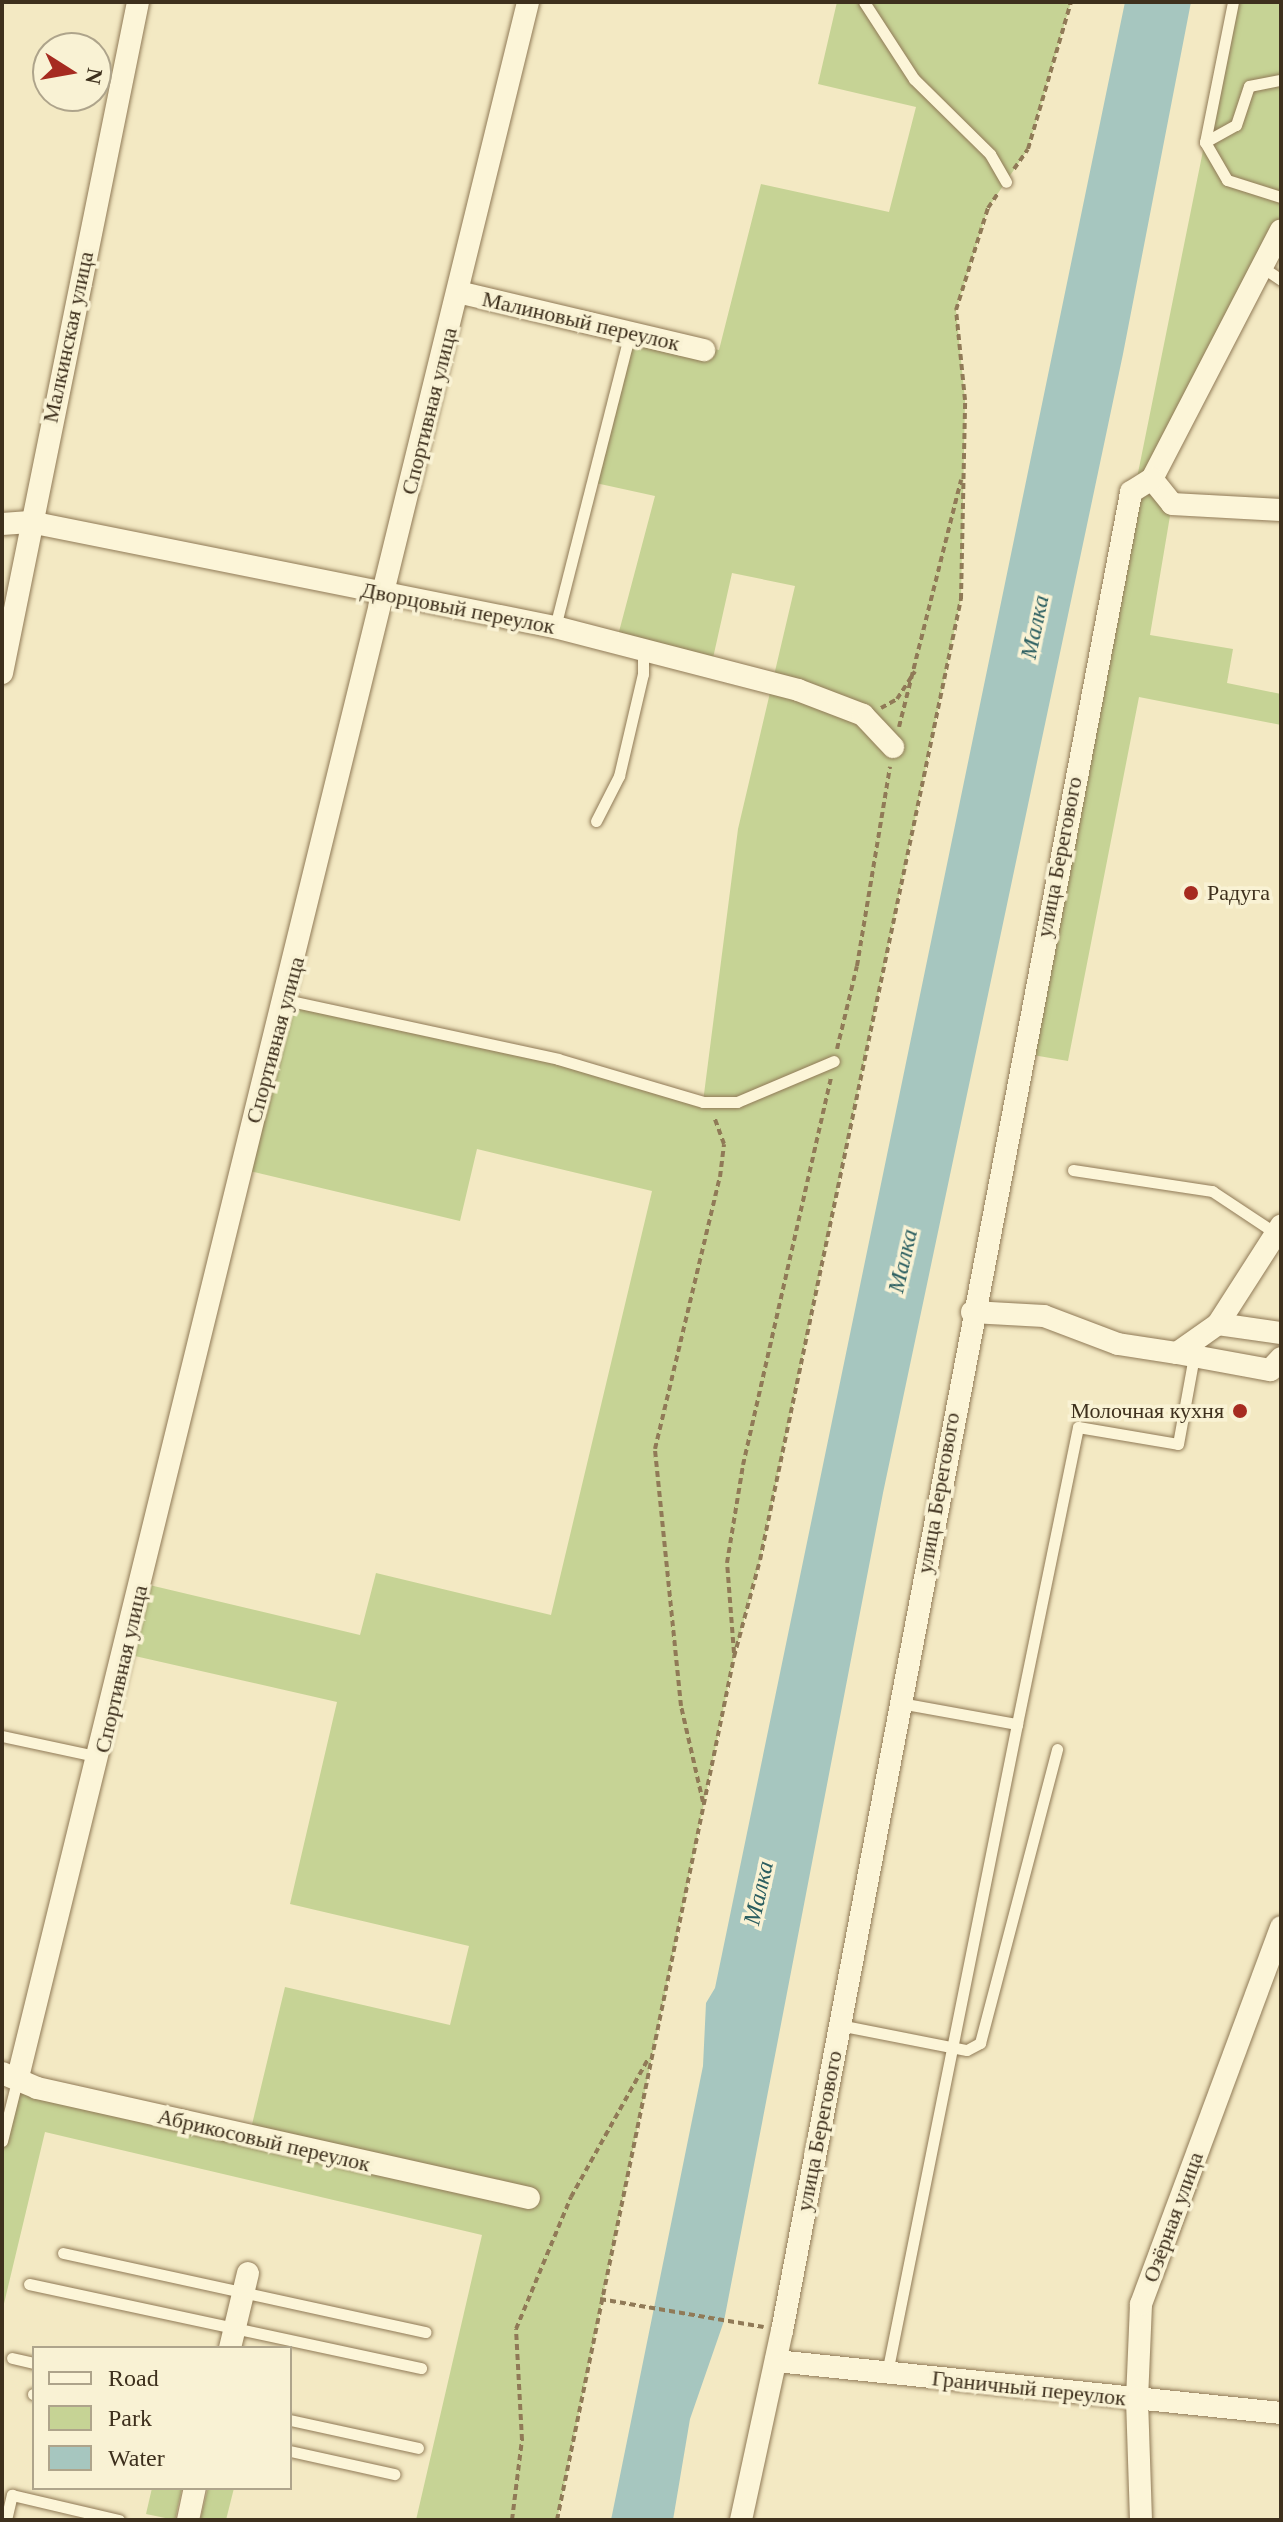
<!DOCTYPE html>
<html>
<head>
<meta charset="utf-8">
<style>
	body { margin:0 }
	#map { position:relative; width:1283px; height:2522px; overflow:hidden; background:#f3e9c3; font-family:Georgia,serif }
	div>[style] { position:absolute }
	.green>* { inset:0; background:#c6d395 }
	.water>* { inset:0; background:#a6c6bf }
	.path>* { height:4px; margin-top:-2px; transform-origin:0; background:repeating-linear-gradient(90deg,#907a57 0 6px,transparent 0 10px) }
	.roads { filter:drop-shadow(0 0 2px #907a57) drop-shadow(0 0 2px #907a57) }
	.service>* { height:11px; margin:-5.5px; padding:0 5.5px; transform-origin:5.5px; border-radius:5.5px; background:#fcf5d8 }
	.minor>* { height:22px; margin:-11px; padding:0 11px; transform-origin:11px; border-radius:11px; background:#fcf5d8 }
	.dots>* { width:22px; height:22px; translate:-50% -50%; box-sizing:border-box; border:4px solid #f9f2d4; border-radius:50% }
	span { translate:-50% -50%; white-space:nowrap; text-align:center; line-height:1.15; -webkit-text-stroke:7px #f9f2d4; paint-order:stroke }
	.street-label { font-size:22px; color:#3e301d }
	.poi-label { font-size:22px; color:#3e301d }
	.left { translate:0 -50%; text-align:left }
	.right { translate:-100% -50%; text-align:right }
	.water-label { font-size:24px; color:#2b5e60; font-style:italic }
	.frame { position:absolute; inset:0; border:4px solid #3e301d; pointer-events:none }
	.legend { position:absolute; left:32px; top:2346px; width:260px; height:144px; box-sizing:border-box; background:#f9f2d4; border:2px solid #aea48b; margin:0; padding:10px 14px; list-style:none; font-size:24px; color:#3e301d }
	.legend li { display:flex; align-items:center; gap:16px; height:40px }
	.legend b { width:40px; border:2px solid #aea48b }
	.north { position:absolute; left:32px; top:32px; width:80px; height:80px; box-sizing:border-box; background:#f9f2d4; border:2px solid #aea48b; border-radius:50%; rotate:101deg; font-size:22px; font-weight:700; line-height:32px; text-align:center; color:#3e301d }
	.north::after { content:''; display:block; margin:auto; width:28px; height:36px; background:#a62b20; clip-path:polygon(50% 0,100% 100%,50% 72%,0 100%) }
</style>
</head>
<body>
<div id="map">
	<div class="green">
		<i style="clip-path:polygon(837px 2px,1071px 2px,1028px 149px,988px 208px,956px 310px,965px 400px,961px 599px,760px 1560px,734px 1657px,557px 2520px,416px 2520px,482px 2235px,45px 2132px,2px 2312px,2px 2141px,18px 2077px,249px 2137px,285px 1987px,450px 2025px,469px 1946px,290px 1904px,337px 1702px,126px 1654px,141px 1583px,360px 1635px,376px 1573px,551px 1615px,652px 1191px,477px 1149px,460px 1221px,241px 1169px,286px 1000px,558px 1059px,703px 1102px,738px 829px,795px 586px,732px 573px,711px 667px,616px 643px,655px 496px,591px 482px,630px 332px,719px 350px,761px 184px,889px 212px,916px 107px,818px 84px)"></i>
		<i style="clip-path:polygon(1233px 2px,1281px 2px,1281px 230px,1153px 479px,1172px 504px,1150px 635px,1233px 649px,1227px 683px,1281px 694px,1281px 725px,1139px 697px,1068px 1061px,1021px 1053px)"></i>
		<i style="clip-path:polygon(152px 2488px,182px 2488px,175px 2520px,146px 2514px)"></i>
		<i style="clip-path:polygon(208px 2488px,234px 2488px,226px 2520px,200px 2520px)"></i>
	</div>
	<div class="water">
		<i style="clip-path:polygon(1125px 2px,1191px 2px,1123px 354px,883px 1493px,724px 2321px,690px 2419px,673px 2520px,611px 2520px,703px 2066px,706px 2003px,715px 1988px)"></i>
	</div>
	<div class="path">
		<i style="left:1014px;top:169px;width:24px;rotate:-55deg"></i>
		<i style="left:1028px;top:149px;width:153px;rotate:-73.7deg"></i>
		<i style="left:881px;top:708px;width:18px;rotate:-29deg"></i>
		<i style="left:897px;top:699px;width:33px;rotate:-57deg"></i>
		<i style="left:899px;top:727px;width:255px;rotate:-75.9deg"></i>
		<i style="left:837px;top:1049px;width:85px;rotate:-76.5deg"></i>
		<i style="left:857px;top:966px;width:202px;rotate:-80.6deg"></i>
		<i style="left:734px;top:1653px;width:90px;rotate:-94.4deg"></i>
		<i style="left:727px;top:1563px;width:99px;rotate:-80.7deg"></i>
		<i style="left:743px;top:1465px;width:398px;rotate:-77.2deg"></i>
		<i style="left:703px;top:1802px;width:98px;rotate:-102.9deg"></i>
		<i style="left:681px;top:1706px;width:258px;rotate:-95.8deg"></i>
		<i style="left:655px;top:1449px;width:280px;rotate:-76.6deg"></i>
		<i style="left:720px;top:1177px;width:33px;rotate:-83deg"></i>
		<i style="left:724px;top:1144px;width:29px;rotate:-110deg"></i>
		<i style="left:600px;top:2299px;width:166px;rotate:9.7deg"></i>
		<i style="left:512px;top:2520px;width:81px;rotate:-82.9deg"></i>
		<i style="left:522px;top:2440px;width:111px;rotate:-93.1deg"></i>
		<i style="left:516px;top:2329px;width:143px;rotate:-67.4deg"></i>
		<i style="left:571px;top:2197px;width:158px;rotate:-60.8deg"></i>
		<i style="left:557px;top:2520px;width:881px;rotate:-78.41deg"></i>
		<i style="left:734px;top:1657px;width:100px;rotate:-75deg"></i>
		<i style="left:760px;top:1560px;width:982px;rotate:-78.19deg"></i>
		<i style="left:961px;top:599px;width:199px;rotate:-88.8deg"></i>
		<i style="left:965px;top:400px;width:90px;rotate:-95.7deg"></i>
		<i style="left:956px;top:310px;width:107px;rotate:-72.6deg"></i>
		<i style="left:988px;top:208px;width:18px;rotate:-56deg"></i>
	</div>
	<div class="roads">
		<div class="service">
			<i style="left:864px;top:2px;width:92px;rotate:57deg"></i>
			<i style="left:914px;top:79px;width:107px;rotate:44.6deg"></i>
			<i style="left:990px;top:154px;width:32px;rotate:60deg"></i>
			<i style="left:1233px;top:2px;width:143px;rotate:101.3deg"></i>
			<i style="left:1205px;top:142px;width:44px;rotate:59.9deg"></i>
			<i style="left:1227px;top:180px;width:57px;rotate:17.5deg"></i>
			<i style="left:1205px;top:142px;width:35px;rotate:-29deg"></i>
			<i style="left:1236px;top:125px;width:41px;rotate:-71.6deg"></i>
			<i style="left:1249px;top:86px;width:33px;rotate:-11deg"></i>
			<i style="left:1262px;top:267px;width:23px;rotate:34deg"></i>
			<i style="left:555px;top:627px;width:304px;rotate:-75.7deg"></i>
			<i style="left:596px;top:821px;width:51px;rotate:-62.9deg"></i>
			<i style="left:619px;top:776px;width:105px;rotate:-76.8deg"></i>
			<i style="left:643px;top:674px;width:25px;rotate:-90deg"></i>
			<i style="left:286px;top:1000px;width:278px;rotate:12.2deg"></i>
			<i style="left:558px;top:1059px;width:151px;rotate:16.5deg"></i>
			<i style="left:703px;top:1102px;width:34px"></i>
			<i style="left:737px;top:1102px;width:105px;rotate:-22.9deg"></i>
			<i style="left:1073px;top:1170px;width:141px;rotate:8.6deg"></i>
			<i style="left:1212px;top:1191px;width:78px;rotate:33.5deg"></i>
			<i style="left:900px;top:1703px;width:119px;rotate:10.2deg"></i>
			<i style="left:1017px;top:1724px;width:303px;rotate:-78.4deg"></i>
			<i style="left:1078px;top:1427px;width:101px;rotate:9.6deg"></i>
			<i style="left:1178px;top:1444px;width:89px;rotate:-79.7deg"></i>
			<i style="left:2px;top:1736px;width:100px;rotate:12.1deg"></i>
			<i style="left:839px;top:2025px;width:130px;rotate:11.1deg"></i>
			<i style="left:967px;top:2050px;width:15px;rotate:-28deg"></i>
			<i style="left:980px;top:2043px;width:304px;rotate:-75.3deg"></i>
			<i style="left:2px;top:2141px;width:66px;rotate:-76deg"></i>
			<i style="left:63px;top:2253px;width:371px;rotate:12.3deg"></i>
			<i style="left:29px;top:2284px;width:401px;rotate:12.1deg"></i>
			<i style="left:12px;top:2358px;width:23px;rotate:13deg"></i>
			<i style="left:887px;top:2373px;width:662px;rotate:-78.67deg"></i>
			<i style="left:33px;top:2394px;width:1px"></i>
			<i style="left:290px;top:2420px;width:131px;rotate:12.3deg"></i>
			<i style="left:290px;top:2451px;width:107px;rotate:12.5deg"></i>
			<i style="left:6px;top:2520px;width:26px;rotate:-77deg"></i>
			<i style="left:12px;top:2495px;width:110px;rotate:13.2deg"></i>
		</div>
		<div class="minor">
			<i style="left:458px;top:292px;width:253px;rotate:13.3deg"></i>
			<i style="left:1152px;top:479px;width:280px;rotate:-62.6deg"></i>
			<i style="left:1152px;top:479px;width:32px;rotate:51deg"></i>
			<i style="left:1172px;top:504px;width:109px;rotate:3.2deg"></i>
			<i style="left:2px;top:524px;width:28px;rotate:-4deg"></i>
			<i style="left:30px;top:522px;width:535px;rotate:11.31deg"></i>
			<i style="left:555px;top:627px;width:251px;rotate:14.5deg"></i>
			<i style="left:798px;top:690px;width:70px;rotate:21deg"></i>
			<i style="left:863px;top:715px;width:44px;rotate:46.8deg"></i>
			<i style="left:2px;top:673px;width:685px;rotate:-78.54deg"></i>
			<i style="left:972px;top:1312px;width:72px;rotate:3.2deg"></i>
			<i style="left:1044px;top:1316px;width:79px;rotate:20.7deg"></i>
			<i style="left:1118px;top:1344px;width:60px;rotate:8.7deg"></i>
			<i style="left:1177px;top:1353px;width:50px;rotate:-35.3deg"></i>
			<i style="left:1218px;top:1324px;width:117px;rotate:-57.3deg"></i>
			<i style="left:1218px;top:1324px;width:64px;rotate:8.1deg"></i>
			<i style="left:1177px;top:1353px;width:95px;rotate:10.4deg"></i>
			<i style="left:1270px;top:1370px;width:16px;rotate:-47deg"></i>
			<i style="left:2px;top:2073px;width:38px;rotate:23deg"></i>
			<i style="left:37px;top:2088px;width:504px;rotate:12.6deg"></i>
			<i style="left:18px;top:2077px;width:2137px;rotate:-76.19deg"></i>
			<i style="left:230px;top:2348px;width:77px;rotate:-76.5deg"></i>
			<i style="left:776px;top:2361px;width:508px;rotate:5.88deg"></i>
			<i style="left:188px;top:2520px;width:33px;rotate:-78deg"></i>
			<i style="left:741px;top:2520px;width:193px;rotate:-77.8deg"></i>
			<i style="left:782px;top:2331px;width:1872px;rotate:-79.25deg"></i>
			<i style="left:1131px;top:492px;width:25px;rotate:-32deg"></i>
			<i style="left:1141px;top:2520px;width:120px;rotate:-91.9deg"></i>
			<i style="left:1137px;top:2400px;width:96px;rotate:-87.6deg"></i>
			<i style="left:1141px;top:2304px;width:402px;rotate:-69.6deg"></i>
		</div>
	</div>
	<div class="dots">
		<i style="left:1191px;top:893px;background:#a62b20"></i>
		<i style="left:1240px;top:1411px;background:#a62b20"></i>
	</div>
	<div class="street-label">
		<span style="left:581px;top:321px;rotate:13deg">Малиновый переулок</span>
		<span style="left:68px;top:337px;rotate:-78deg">Малкинская улица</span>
		<span style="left:429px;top:411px;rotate:-76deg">Спортивная улица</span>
		<span style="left:458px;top:608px;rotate:11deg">Дворцовый переулок</span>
		<span style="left:1059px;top:857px;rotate:-79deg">улица Берегового</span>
		<span style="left:275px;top:1040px;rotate:-75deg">Спортивная улица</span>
		<span style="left:938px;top:1493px;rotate:-80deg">улица Берегового</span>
		<span style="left:121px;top:1669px;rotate:-77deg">Спортивная улица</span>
		<span style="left:819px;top:2131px;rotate:-79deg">улица Берегового</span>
		<span style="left:264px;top:2140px;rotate:13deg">Абрикосовый переулок</span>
		<span style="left:1173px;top:2217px;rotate:-70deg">Озёрная улица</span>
		<span style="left:1029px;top:2388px;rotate:6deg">Граничный переулок</span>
	</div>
	<div class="poi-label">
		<span class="left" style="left:1207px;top:893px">Радуга</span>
		<span class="right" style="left:1224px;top:1411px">Молочная кухня</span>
	</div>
	<div class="water-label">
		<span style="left:1035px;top:627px;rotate:-78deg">Малка</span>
		<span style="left:903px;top:1261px;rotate:-77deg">Малка</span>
		<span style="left:759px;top:1893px;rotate:-77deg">Малка</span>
	</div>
	<div class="frame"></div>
	<ul class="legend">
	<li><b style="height:10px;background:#fcf5d8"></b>Road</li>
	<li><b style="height:22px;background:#c6d395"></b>Park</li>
	<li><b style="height:22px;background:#a6c6bf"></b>Water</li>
	</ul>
	<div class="north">N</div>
</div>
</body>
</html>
